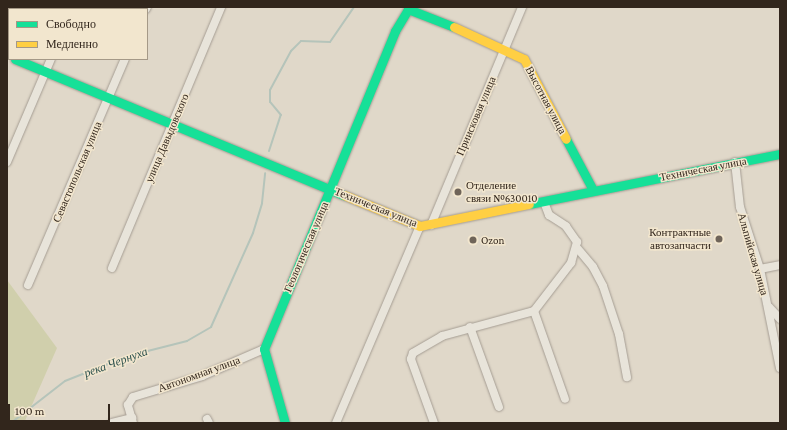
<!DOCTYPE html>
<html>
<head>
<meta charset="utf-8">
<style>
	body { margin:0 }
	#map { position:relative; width:787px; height:430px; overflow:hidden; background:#e0d8c9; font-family:"Crimson Pro",serif }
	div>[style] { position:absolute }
	.green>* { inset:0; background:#d0cfac }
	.stream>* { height:2px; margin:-1px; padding:0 1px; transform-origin:1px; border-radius:1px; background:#b5c4ba }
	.roads { filter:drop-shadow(0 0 1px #a59d93) drop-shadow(0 0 1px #a59d93) }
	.street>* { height:8px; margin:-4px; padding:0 4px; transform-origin:4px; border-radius:4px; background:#e8e4da }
	.fast>* { height:9px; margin:-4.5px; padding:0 4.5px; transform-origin:4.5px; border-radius:4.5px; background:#16e098 }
	.slow>* { height:9px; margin:-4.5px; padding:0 4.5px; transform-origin:4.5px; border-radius:4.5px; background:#ffcf43 }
	.dots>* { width:11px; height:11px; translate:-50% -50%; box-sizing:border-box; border:2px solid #f2e6ce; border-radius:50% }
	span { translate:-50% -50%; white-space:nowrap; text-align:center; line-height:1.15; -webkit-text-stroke:3px #f2e6ce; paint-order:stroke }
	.street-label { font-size:11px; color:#32261c }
	.poi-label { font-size:11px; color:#32261c }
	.left { translate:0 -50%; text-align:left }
	.right { translate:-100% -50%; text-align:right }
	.water-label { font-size:12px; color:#2c514d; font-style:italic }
	.frame { position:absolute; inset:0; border:8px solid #32261c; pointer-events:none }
	.legend { position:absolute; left:8px; top:8px; width:140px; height:52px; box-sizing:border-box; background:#f2e6ce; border:1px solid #a59987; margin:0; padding:5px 7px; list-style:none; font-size:12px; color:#32261c }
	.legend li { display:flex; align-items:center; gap:8px; height:20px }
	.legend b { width:20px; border:1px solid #a59987 }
	.scale { position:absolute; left:8px; top:404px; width:102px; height:18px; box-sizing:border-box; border:2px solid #32261c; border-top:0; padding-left:5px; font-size:12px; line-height:14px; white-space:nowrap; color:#32261c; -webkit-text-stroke:3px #f2e6ce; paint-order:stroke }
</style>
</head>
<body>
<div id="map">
	<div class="green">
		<i style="clip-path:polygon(7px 280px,57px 348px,24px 423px,7px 423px)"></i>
	</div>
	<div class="stream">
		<i style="left:269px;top:151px;width:38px;rotate:-72deg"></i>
		<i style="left:281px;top:115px;width:17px;rotate:-130deg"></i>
		<i style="left:270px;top:102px;width:12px;rotate:-90deg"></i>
		<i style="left:270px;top:90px;width:44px;rotate:-61.7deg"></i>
		<i style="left:291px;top:51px;width:14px;rotate:-45deg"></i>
		<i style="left:301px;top:41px;width:29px;rotate:2deg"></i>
		<i style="left:330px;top:42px;width:42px;rotate:-55.6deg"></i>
		<i style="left:11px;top:423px;width:68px;rotate:-37.9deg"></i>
		<i style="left:65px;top:381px;width:68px;rotate:-21.6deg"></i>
		<i style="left:128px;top:356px;width:61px;rotate:-14.3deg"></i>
		<i style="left:187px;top:341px;width:28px;rotate:-30deg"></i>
		<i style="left:211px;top:327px;width:103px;rotate:-65.9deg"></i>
		<i style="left:253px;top:233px;width:31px;rotate:-73deg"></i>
		<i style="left:262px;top:203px;width:30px;rotate:-84deg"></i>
	</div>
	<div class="roads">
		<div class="street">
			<i style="left:72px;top:9px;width:2px;rotate:-63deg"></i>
			<i style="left:146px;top:9px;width:2px;rotate:-63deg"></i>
			<i style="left:7px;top:162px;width:112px;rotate:-66.9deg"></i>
			<i style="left:735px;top:162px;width:45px;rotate:83.7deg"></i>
			<i style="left:740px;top:207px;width:65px;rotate:72.1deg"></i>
			<i style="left:760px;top:269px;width:101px;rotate:78.6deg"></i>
			<i style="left:431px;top:225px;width:236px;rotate:-67.3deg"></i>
			<i style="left:578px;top:249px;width:23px;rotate:50deg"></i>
			<i style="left:593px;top:267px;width:21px;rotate:62deg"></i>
			<i style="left:603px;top:286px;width:51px;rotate:71.6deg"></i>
			<i style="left:619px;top:334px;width:44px;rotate:79.5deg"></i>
			<i style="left:112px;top:268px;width:283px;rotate:-67.3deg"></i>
			<i style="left:760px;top:269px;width:20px;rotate:-11deg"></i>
			<i style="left:28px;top:285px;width:246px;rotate:-66.8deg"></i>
			<i style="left:769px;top:307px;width:16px;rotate:47deg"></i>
			<i style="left:534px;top:311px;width:93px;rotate:70.6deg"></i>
			<i style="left:470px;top:327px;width:85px;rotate:70.1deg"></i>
			<i style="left:207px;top:419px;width:4px;rotate:63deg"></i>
			<i style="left:112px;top:423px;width:21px;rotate:-14deg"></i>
			<i style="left:133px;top:423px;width:19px;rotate:-106deg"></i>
			<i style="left:128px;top:405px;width:9px;rotate:-58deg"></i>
			<i style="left:133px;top:397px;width:72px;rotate:-16.9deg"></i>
			<i style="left:202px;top:376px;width:68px;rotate:-23.5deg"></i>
			<i style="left:336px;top:423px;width:214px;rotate:-66.9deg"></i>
			<i style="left:434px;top:423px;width:68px;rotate:-109.8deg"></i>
			<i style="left:411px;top:359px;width:6px;rotate:-72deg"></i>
			<i style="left:413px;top:353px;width:34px;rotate:-30deg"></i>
			<i style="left:442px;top:336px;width:95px;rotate:-15.2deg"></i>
			<i style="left:534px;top:311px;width:61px;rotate:-52.4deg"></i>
			<i style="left:571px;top:263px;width:22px;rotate:-74deg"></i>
			<i style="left:577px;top:242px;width:19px;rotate:-125deg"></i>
			<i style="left:566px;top:226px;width:20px;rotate:-147deg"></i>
			<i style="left:549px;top:215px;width:14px;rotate:-111deg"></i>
		</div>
		<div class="fast">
			<i style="left:15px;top:59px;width:356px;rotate:22.5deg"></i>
			<i style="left:566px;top:139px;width:58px;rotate:62.1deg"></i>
			<i style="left:529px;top:204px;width:256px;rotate:-11.3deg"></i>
			<i style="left:285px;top:423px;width:77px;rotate:-105.8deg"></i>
			<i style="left:264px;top:349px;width:344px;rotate:-67.6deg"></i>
			<i style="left:395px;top:31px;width:26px;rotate:-59deg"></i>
			<i style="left:408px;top:9px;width:49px;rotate:21.4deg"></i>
		</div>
		<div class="slow">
			<i style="left:454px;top:27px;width:77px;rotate:24.6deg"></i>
			<i style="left:524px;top:59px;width:90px;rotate:62.3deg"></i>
			<i style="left:344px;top:195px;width:82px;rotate:22.2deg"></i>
			<i style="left:420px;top:226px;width:111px;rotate:-11.4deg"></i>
		</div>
	</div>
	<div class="dots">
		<i style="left:458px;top:192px;background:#6f6459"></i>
		<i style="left:719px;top:239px;background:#6f6459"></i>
		<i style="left:473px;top:240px;background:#6f6459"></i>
	</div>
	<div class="street-label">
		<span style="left:546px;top:100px;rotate:62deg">Высотная улица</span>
		<span style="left:476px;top:116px;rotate:-67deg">Приисковая улица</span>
		<span style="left:167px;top:138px;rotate:-67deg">улица Давыдовского</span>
		<span style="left:703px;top:169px;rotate:-11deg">Техническая улица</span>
		<span style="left:77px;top:172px;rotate:-67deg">Севастопольская улица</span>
		<span style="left:376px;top:207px;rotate:22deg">Техническая улица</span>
		<span style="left:306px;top:247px;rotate:-67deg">Геологическая улица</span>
		<span style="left:753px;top:254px;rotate:74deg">Альпийская улица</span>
		<span style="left:199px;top:374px;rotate:-20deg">Автономная улица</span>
	</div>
	<div class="poi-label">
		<span class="left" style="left:466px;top:192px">Отделение<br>связи №630010</span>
		<span class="right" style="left:711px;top:239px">Контрактные<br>автозапчасти</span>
		<span class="left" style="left:481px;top:240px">Ozon</span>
	</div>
	<div class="water-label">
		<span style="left:116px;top:363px;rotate:-20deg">река Чернуха</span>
	</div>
	<div class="frame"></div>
	<ul class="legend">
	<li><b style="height:5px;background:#16e098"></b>Свободно</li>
	<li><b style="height:5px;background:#ffcf43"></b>Медленно</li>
	</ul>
	<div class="scale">100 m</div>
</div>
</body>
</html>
